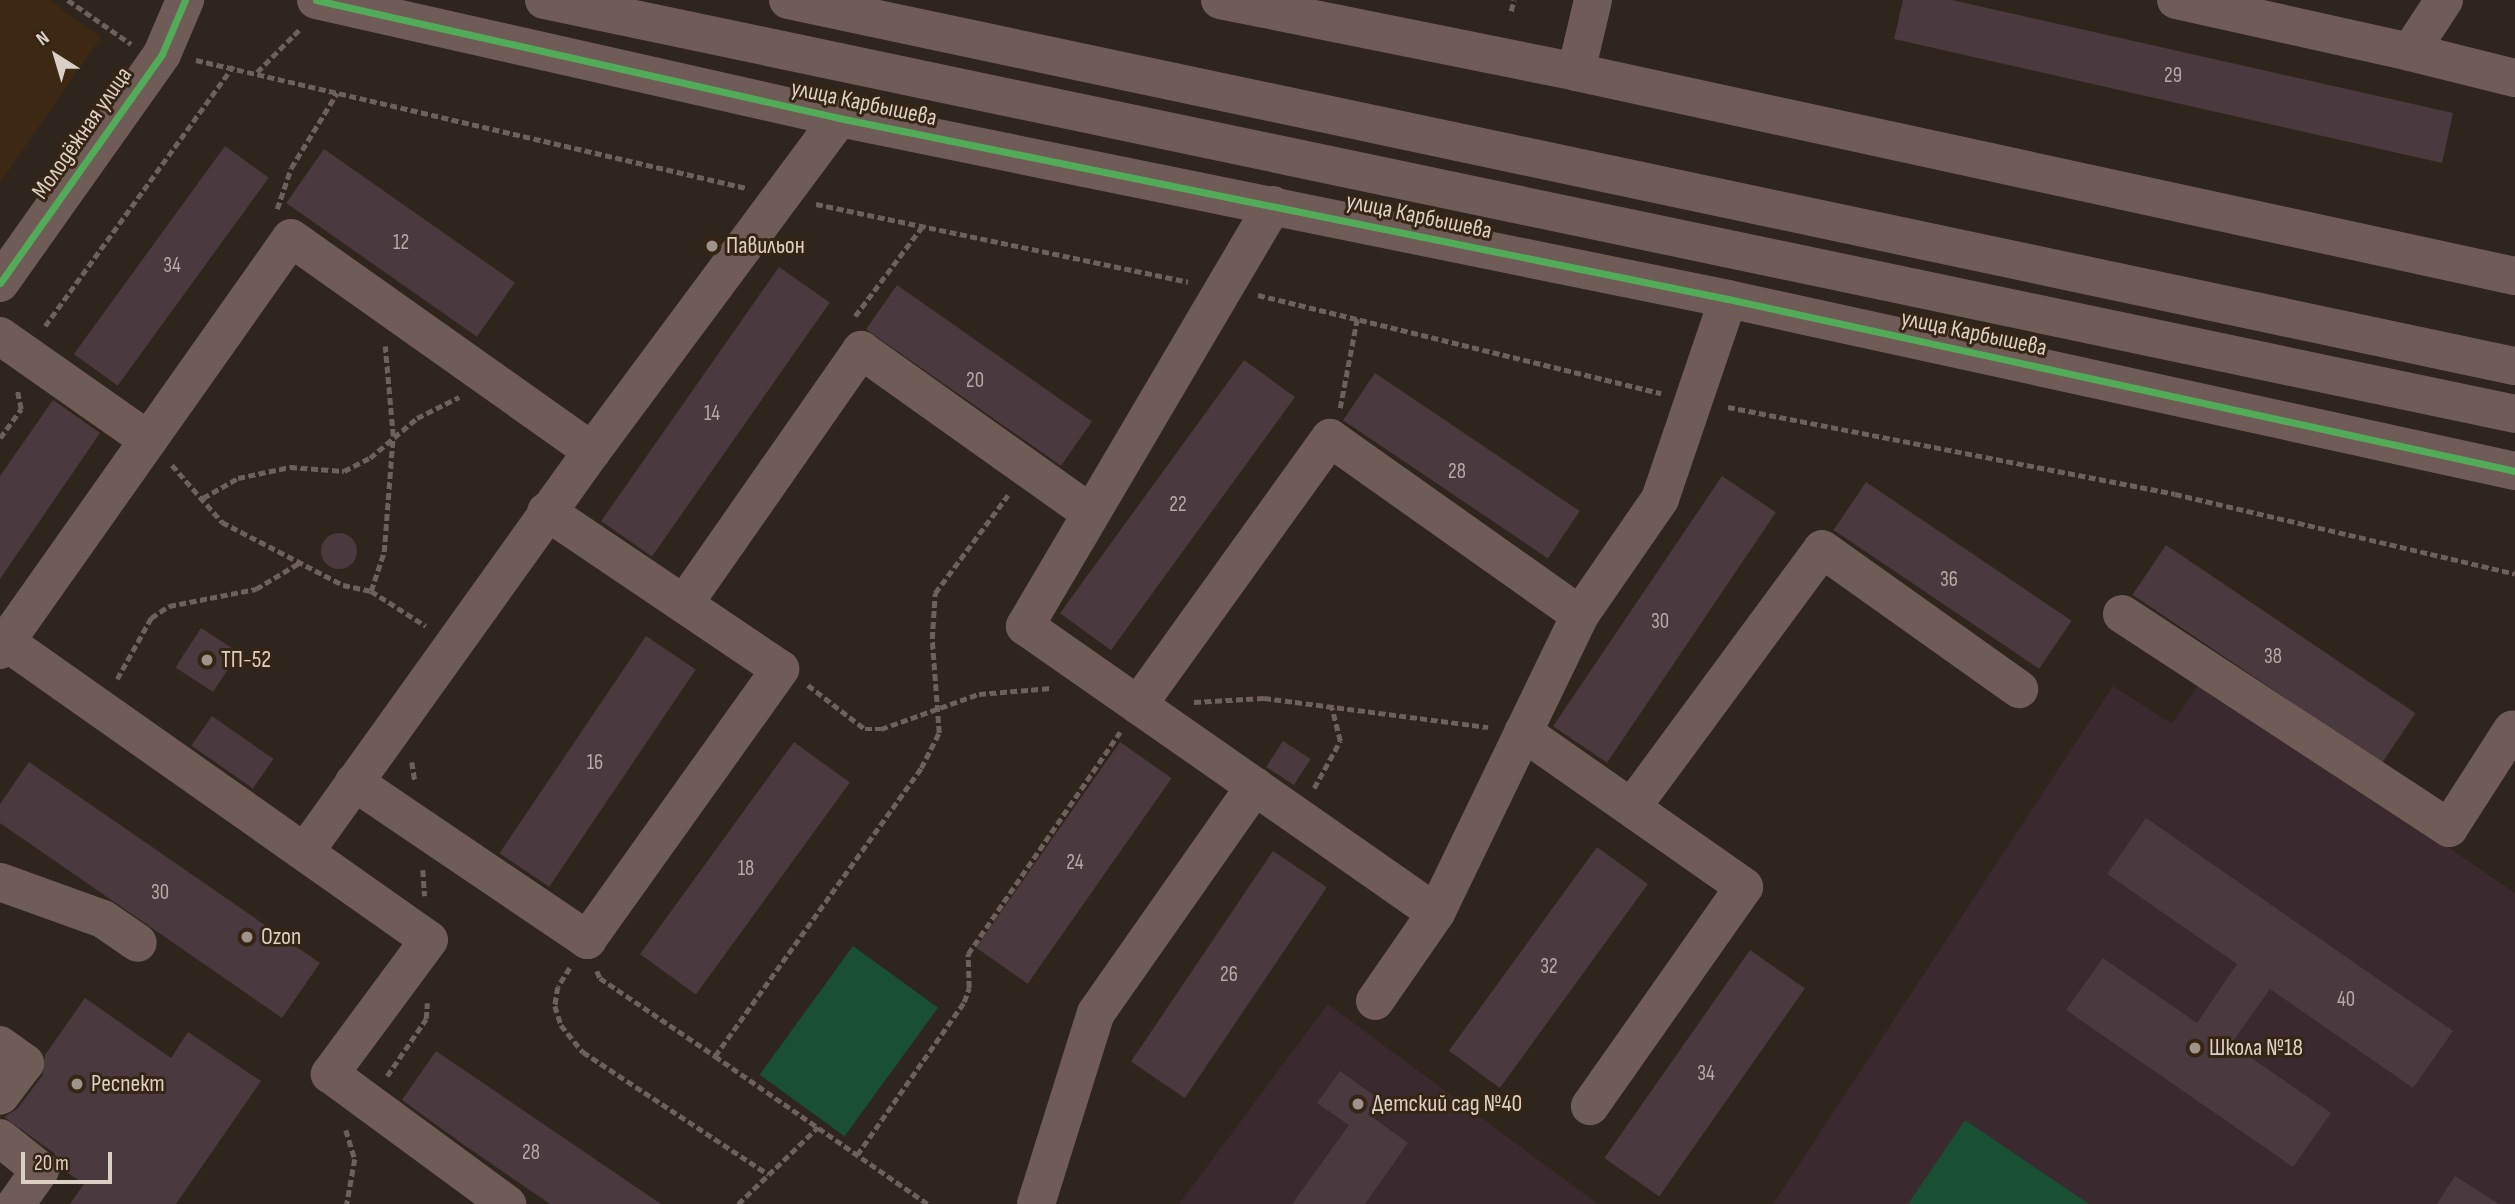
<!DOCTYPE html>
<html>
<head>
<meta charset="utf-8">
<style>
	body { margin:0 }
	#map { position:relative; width:2515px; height:1204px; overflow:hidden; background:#2e251c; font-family:"Sofia Sans Condensed",sans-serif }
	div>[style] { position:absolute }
	.built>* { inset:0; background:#3d2814 }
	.education>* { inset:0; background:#3a292f }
	.green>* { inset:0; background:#194f33; transform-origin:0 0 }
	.building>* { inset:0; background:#4a393f; transform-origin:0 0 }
	.round { border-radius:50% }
	.path>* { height:4.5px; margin-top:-2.25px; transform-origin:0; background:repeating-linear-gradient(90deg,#6e605b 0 7px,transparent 0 10.5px) }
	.minor>* { height:38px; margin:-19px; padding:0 19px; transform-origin:19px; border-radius:19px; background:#6f5c57 }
	.cycleway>* { height:7px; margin:-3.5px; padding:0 3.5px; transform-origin:3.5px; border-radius:3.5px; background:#51ab58 }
	.dots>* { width:19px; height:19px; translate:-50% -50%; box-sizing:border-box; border:4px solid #362514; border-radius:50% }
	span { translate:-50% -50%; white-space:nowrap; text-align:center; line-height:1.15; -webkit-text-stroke:6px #362514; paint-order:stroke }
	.number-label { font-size:21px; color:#b7aaa4 }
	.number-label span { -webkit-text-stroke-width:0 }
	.street-label { font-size:24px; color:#dbd0c6 }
	.poi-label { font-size:24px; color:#dbd0c6 }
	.left { translate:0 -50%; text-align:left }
	.north { position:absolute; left:21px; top:21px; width:70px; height:70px; -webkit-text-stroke:5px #362514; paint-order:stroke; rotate:323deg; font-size:19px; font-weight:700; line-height:28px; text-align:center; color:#dbd0c6 }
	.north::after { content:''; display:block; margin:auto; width:24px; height:32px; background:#dbd0c6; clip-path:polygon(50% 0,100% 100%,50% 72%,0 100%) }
	.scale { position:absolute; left:21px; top:1152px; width:91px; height:32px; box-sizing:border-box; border:4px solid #dbd0c6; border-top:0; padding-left:9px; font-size:21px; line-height:24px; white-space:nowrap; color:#dbd0c6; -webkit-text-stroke:5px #362514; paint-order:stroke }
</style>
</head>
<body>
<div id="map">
	<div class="built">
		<i style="clip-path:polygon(0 0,49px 0,101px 37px,0 183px)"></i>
	</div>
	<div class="education">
		<i style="clip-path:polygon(2202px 679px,2515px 893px,2515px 1204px,1773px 1204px,2113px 686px,2172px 724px)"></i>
		<i style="clip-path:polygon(1328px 1004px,1598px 1204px,1179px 1204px)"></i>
	</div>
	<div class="green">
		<i style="left:853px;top:946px;width:105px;height:159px;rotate:36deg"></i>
		<i style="clip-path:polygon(1965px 1120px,2089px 1204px,1908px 1204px)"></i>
	</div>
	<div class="building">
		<i style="clip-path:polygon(1903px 0,1952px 0,2453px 113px,2442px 163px,1894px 39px)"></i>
		<i style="left:225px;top:146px;width:54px;height:257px;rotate:36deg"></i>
		<i style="left:324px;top:149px;width:233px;height:66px;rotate:35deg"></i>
		<i style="left:779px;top:267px;width:62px;height:310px;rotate:35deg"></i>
		<i style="left:897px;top:285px;width:238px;height:54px;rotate:35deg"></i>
		<i style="left:1244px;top:360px;width:63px;height:313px;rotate:36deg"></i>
		<i style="left:1375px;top:373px;width:247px;height:57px;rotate:34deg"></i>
		<i style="clip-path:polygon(53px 400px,100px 433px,0 579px,0 476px)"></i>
		<i style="left:1722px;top:476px;width:65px;height:302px;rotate:34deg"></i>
		<i style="left:1866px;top:482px;width:248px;height:58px;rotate:34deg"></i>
		<i class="round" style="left:321px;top:533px;width:36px;height:36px"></i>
		<i style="left:2166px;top:545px;width:301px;height:60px;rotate:34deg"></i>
		<i style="left:201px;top:628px;width:45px;height:47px;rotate:33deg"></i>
		<i style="left:646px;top:636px;width:60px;height:262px;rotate:34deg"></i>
		<i style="left:212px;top:716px;width:75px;height:36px;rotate:35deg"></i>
		<i style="left:1283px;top:741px;width:33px;height:31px;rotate:33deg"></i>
		<i style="left:794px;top:742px;width:69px;height:262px;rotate:36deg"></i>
		<i style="left:1120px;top:742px;width:63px;height:251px;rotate:35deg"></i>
		<i style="clip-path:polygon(29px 762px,320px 963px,282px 1018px,0 823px,0 804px)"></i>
		<i style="clip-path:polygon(2146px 818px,2453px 1031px,2413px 1088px,2270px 989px,2231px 1044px,2331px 1113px,2293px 1167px,2066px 1010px,2103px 958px,2197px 1023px,2237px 964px,2107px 874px)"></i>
		<i style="left:1597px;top:847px;width:63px;height:252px;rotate:36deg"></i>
		<i style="left:1273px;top:851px;width:65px;height:254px;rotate:34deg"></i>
		<i style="left:1750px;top:950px;width:67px;height:254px;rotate:35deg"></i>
		<i style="clip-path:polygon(85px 998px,171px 1058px,188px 1032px,261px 1081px,176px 1204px,70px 1204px,84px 1184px,61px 1168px,54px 1153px,4px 1117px,17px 1109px,42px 1076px,45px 1055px)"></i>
		<i style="clip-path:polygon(436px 1051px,661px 1204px,550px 1204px,464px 1145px,402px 1100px)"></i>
		<i style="clip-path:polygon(1340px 1071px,1379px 1099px,1368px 1114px,1408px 1143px,1365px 1204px,1292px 1204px,1349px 1125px,1317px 1103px)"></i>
		<i style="clip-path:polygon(2455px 1176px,2499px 1204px,2437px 1204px)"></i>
	</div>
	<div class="path">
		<i style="left:68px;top:0;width:77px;rotate:34.9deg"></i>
		<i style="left:1511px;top:11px;width:11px;rotate:-75deg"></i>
		<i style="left:196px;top:60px;width:565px;rotate:13.1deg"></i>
		<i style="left:257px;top:72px;width:61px;rotate:-45deg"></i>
		<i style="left:816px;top:204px;width:380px;rotate:11.8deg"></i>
		<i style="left:277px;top:209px;width:43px;rotate:-71.1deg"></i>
		<i style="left:291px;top:168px;width:88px;rotate:-58.5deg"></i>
		<i style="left:1258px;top:295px;width:415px;rotate:13.7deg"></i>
		<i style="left:855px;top:316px;width:110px;rotate:-53.1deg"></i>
		<i style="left:45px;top:326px;width:321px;rotate:-54.1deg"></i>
		<i style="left:1728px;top:407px;width:455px;rotate:11deg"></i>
		<i style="left:2175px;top:494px;width:349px;rotate:13.2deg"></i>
		<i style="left:1340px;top:408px;width:91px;rotate:-79.2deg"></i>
		<i style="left:0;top:438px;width:36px;rotate:-54deg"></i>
		<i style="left:21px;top:409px;width:19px;rotate:-102deg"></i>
		<i style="left:172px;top:465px;width:76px;rotate:48.7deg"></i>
		<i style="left:222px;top:522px;width:136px;rotate:27.5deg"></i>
		<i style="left:343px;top:585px;width:29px;rotate:12deg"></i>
		<i style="left:371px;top:591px;width:65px;rotate:32.5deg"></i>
		<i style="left:203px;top:498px;width:40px;rotate:-29.7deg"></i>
		<i style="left:238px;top:478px;width:53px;rotate:-11.9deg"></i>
		<i style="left:290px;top:467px;width:54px;rotate:4.2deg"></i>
		<i style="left:344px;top:471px;width:29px;rotate:-27deg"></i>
		<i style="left:370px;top:458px;width:62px;rotate:-40.4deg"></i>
		<i style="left:417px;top:418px;width:47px;rotate:-26.6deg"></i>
		<i style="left:371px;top:591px;width:41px;rotate:-71.6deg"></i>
		<i style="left:384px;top:552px;width:116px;rotate:-85.6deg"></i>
		<i style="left:393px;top:436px;width:90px;rotate:-95.1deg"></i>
		<i style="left:117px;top:679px;width:70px;rotate:-60.9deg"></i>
		<i style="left:151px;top:618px;width:22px;rotate:-34deg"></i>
		<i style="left:169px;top:606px;width:89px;rotate:-11.1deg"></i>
		<i style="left:256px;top:589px;width:50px;rotate:-31.2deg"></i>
		<i style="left:808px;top:685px;width:72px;rotate:37.7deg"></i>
		<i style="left:865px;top:729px;width:16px"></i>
		<i style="left:881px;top:729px;width:104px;rotate:-19.7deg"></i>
		<i style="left:979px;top:694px;width:72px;rotate:-4.8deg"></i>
		<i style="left:1194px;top:702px;width:70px;rotate:-3.3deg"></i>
		<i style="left:1264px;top:698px;width:226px;rotate:7.4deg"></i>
		<i style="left:412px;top:762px;width:19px;rotate:81deg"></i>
		<i style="left:1314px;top:788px;width:54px;rotate:-61deg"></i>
		<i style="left:1340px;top:741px;width:34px;rotate:-104deg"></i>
		<i style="left:423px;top:870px;width:26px;rotate:86deg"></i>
		<i style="left:570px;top:968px;width:22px;rotate:122deg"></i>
		<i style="left:558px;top:987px;width:19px;rotate:99deg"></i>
		<i style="left:555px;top:1006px;width:20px;rotate:72deg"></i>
		<i style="left:561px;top:1025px;width:35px;rotate:51deg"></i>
		<i style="left:583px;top:1052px;width:222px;rotate:33.4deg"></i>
		<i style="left:597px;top:971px;width:8px;rotate:67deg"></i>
		<i style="left:600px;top:978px;width:139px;rotate:34.1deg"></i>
		<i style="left:715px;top:1056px;width:354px;rotate:-54.4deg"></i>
		<i style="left:921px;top:768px;width:39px;rotate:-63deg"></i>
		<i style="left:939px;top:733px;width:94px;rotate:-94.3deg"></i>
		<i style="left:932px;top:639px;width:46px;rotate:-86.3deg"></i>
		<i style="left:935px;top:593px;width:122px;rotate:-53.3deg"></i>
		<i style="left:715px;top:1056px;width:259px;rotate:34.8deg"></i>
		<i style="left:387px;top:1076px;width:69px;rotate:-55.6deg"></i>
		<i style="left:426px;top:1019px;width:16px;rotate:-86deg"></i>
		<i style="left:346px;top:1130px;width:30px;rotate:73deg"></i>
		<i style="left:355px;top:1159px;width:46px;rotate:100.1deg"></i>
		<i style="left:857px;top:1155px;width:187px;rotate:-55deg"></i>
		<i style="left:964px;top:1002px;width:15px;rotate:-70deg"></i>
		<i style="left:969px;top:988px;width:34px;rotate:-92deg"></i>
		<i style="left:968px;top:954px;width:269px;rotate:-55.6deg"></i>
		<i style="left:738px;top:1204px;width:111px;rotate:-43.9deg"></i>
	</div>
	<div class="minor">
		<i style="left:316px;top:0;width:536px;rotate:12.71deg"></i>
		<i style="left:839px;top:118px;width:907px;rotate:11.51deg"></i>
		<i style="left:1728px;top:299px;width:806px;rotate:12.33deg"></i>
		<i style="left:544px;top:0;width:2014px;rotate:11.86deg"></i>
		<i style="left:788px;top:0;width:1765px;rotate:11.97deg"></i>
		<i style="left:1220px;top:0;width:363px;rotate:11.4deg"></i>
		<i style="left:1576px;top:72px;width:961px;rotate:12.26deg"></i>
		<i style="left:2176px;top:0;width:240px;rotate:12.5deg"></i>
		<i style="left:2410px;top:52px;width:62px;rotate:-56.8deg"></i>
		<i style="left:2410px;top:52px;width:108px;rotate:13.9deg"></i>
		<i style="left:1576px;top:72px;width:74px;rotate:-76.7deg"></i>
		<i style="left:1273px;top:205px;width:489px;rotate:120.5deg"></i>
		<i style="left:1025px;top:626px;width:501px;rotate:34.93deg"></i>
		<i style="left:0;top:283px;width:281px;rotate:-54.7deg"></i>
		<i style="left:162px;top:54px;width:59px;rotate:-66.9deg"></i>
		<i style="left:0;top:336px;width:181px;rotate:35.1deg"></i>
		<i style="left:592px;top:451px;width:415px;rotate:-53.4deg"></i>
		<i style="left:684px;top:604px;width:310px;rotate:-55.1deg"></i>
		<i style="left:861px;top:350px;width:280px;rotate:35.4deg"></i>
		<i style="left:2122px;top:614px;width:391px;rotate:33.2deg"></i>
		<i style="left:2449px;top:828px;width:117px;rotate:-57.3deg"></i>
		<i style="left:6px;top:642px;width:517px;rotate:35.16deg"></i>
		<i style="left:429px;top:940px;width:167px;rotate:126.5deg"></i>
		<i style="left:330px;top:1074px;width:220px;rotate:36.3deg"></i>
		<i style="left:0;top:650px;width:504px;rotate:-54.77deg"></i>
		<i style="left:291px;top:238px;width:369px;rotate:35.3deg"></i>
		<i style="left:592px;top:451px;width:491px;rotate:125.6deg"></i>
		<i style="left:1138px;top:705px;width:329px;rotate:-54.3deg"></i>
		<i style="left:1330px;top:438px;width:306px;rotate:35.3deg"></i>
		<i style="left:1523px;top:732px;width:270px;rotate:35deg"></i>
		<i style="left:1744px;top:887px;width:268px;rotate:125.1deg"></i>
		<i style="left:354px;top:782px;width:282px;rotate:34.1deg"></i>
		<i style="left:587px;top:940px;width:333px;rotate:-54.5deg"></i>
		<i style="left:780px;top:669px;width:282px;rotate:-146deg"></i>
		<i style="left:1632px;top:807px;width:320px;rotate:-53.6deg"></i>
		<i style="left:1822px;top:549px;width:242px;rotate:35.4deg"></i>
		<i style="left:0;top:882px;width:109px;rotate:19.8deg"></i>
		<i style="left:103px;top:919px;width:42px;rotate:34.4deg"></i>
		<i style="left:1375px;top:1001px;width:107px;rotate:-55.3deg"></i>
		<i style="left:1436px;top:913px;width:331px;rotate:-64.2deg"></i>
		<i style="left:1580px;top:615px;width:141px;rotate:-55.4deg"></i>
		<i style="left:1660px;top:499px;width:211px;rotate:-71.2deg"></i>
		<i style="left:0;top:1045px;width:31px;rotate:36deg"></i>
		<i style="left:25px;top:1063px;width:41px;rotate:127.1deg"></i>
		<i style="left:0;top:1138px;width:51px;rotate:38.7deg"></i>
		<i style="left:40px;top:1170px;width:42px;rotate:125.2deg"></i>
		<i style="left:1036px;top:1204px;width:200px;rotate:-72.6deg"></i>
		<i style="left:1096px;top:1013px;width:277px;rotate:-55deg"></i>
	</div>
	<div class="cycleway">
		<i style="left:316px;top:0;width:536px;rotate:12.71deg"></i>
		<i style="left:839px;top:118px;width:907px;rotate:11.51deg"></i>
		<i style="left:1728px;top:299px;width:806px;rotate:12.33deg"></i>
		<i style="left:0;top:283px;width:281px;rotate:-54.7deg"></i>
		<i style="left:162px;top:54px;width:59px;rotate:-66.9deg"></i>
	</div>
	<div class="dots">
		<i style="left:712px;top:246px;background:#9e948a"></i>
		<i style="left:207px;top:660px;background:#9e948a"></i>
		<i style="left:247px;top:937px;background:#9e948a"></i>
		<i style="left:2195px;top:1048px;background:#9e948a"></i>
		<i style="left:77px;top:1084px;background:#9e948a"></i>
		<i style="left:1358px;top:1104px;background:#9e948a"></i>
	</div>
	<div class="number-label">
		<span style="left:2173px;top:76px">29</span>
		<span style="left:401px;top:243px">12</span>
		<span style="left:172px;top:266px">34</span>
		<span style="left:975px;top:381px">20</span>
		<span style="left:712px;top:414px">14</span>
		<span style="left:1457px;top:472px">28</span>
		<span style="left:1178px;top:505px">22</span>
		<span style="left:1949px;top:580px">36</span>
		<span style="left:1660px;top:622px">30</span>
		<span style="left:2273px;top:657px">38</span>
		<span style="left:595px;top:763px">16</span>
		<span style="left:1075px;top:863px">24</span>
		<span style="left:746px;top:869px">18</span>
		<span style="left:160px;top:893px">30</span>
		<span style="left:1549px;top:967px">32</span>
		<span style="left:1229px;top:975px">26</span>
		<span style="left:2346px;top:1000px">40</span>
		<span style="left:1706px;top:1074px">34</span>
		<span style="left:531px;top:1153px">28</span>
	</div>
	<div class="street-label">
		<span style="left:864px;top:103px;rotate:12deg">улица Карбышева</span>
		<span style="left:82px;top:133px;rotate:-55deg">Молодёжная улица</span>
		<span style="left:1419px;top:216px;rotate:12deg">улица Карбышева</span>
		<span style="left:1974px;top:333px;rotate:12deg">улица Карбышева</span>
	</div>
	<div class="poi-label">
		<span class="left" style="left:726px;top:246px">Павильон</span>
		<span class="left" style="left:221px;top:660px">ТП-52</span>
		<span class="left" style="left:261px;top:937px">Ozon</span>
		<span class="left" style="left:2209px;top:1048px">Школа №18</span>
		<span class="left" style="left:91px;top:1084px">Респект</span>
		<span class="left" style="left:1372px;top:1104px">Детский сад №40</span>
	</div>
	<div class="north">N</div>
	<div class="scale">20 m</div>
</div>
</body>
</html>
